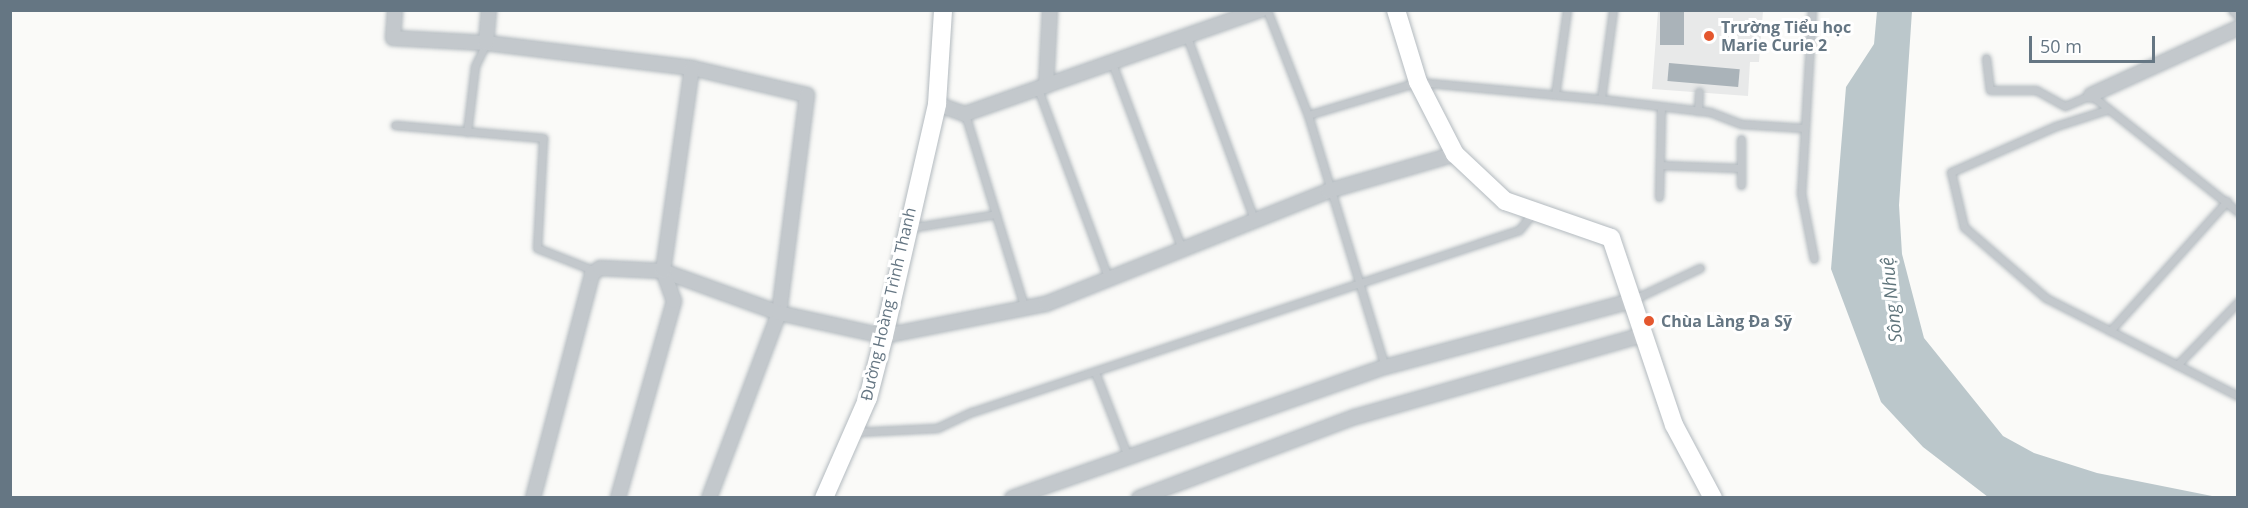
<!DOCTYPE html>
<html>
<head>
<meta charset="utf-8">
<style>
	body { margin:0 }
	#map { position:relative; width:2248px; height:508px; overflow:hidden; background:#fafaf8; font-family:"Open Sans",sans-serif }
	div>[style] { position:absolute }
	.built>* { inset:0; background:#e8e9e9 }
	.water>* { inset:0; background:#bbc7cb }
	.building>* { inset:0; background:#aab3b9; transform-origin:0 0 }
	.roads { filter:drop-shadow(0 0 2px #b3babf) drop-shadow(0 0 2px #b3babf) }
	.lane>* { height:7px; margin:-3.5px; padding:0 3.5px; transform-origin:3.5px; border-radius:3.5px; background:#c3c8cc }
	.street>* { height:14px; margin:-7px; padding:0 7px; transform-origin:7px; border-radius:7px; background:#c3c8cc }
	.secondary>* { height:18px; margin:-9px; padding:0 9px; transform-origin:9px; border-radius:9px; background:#fff }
	.dots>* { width:16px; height:16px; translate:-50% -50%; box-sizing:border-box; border:3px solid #fff; border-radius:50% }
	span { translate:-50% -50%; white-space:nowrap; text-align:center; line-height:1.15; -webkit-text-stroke:6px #fff; paint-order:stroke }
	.poi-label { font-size:16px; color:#657683; font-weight:700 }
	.left { translate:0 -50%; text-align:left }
	.street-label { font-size:16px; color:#657683 }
	.water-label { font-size:18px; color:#60757c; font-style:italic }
	.frame { position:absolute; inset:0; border:12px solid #657683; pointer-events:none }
	.scale { position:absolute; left:2029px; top:36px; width:126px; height:27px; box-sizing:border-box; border:3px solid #657683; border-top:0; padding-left:8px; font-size:18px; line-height:21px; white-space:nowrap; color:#657683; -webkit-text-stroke:4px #fff; paint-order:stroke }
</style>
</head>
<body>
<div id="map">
	<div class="built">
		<i style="clip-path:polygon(1658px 11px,1763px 11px,1759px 62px,1750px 62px,1748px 96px,1652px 89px)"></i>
	</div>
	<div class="water">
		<i style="clip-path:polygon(1877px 11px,1912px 11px,1899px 205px,1902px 254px,1924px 338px,2003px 436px,2034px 453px,2097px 473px,2217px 497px,1988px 497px,1923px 447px,1881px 402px,1831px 269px,1846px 87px,1874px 44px)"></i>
	</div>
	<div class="building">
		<i style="left:1660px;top:10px;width:24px;height:35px"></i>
		<i style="left:1669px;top:63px;width:71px;height:18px;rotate:5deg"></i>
	</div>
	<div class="roads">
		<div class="lane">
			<i style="left:1267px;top:10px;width:113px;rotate:68.7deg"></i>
			<i style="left:1308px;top:115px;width:264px;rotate:73deg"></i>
			<i style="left:1812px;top:10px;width:183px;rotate:93.4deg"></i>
			<i style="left:1801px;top:193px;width:67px;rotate:78.9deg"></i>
			<i style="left:2232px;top:10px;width:8px;rotate:45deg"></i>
			<i style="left:1187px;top:37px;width:194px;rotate:69.8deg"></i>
			<i style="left:1986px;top:58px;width:32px;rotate:83deg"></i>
			<i style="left:1990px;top:90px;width:46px"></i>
			<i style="left:2036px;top:90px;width:33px;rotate:29deg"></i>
			<i style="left:2065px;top:106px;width:28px;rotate:-23deg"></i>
			<i style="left:2091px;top:95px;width:188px;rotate:38.5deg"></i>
			<i style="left:1112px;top:63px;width:197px;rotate:69.4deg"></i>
			<i style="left:1038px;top:89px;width:201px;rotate:69.6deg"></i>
			<i style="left:1555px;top:95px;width:86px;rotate:-82deg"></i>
			<i style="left:1601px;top:99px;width:90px;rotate:-82.3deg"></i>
			<i style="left:2106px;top:110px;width:52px;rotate:162.3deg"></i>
			<i style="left:2056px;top:126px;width:115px;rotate:156.3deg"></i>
			<i style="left:1951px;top:172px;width:57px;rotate:76.7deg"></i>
			<i style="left:1964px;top:227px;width:108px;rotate:40.9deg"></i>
			<i style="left:2046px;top:298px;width:216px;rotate:27deg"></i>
			<i style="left:1698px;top:111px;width:19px;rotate:-87deg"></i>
			<i style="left:965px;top:114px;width:204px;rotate:72.9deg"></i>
			<i style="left:1308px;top:115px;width:115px;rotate:-16.7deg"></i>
			<i style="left:1418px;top:82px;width:184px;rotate:5.3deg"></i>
			<i style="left:1601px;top:99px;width:110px;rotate:6.8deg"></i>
			<i style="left:1710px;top:112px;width:34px;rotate:21deg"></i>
			<i style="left:1742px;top:124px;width:62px;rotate:3.7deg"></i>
			<i style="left:395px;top:125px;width:149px;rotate:5deg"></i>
			<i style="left:543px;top:138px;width:110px;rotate:93.1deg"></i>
			<i style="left:537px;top:248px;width:62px;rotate:21.6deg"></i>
			<i style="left:467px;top:132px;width:66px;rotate:-83.1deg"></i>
			<i style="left:475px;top:66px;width:25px;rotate:-64deg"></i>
			<i style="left:1660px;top:165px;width:79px;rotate:2.2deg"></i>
			<i style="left:1741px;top:185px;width:46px;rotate:-90deg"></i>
			<i style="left:1659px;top:197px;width:90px;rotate:-88.7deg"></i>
			<i style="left:909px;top:228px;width:88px;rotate:-9.1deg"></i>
			<i style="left:1634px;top:299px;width:73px;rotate:-25.2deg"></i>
			<i style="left:2110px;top:331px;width:175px;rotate:-48deg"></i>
			<i style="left:2177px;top:365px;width:88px;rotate:-45.9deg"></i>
			<i style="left:1095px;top:372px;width:93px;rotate:68.7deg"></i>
			<i style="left:856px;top:432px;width:81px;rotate:-2.8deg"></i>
			<i style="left:937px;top:428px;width:38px;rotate:-25deg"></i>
			<i style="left:972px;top:412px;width:576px;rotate:-18.4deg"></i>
			<i style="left:1519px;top:230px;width:22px;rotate:-51deg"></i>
		</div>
		<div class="street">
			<i style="left:395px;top:10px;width:28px;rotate:94deg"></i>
			<i style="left:393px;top:38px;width:93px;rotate:3.1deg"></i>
			<i style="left:486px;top:43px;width:208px;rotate:6.9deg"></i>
			<i style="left:692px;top:68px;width:118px;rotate:13.2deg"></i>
			<i style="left:807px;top:95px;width:220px;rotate:97.3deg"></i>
			<i style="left:779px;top:313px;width:198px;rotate:110.7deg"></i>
			<i style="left:486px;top:43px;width:33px;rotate:-85deg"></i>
			<i style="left:1046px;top:86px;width:76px;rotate:-87deg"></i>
			<i style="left:2091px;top:95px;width:162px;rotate:-24.5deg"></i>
			<i style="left:937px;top:104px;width:30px;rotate:20deg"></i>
			<i style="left:965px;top:114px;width:314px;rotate:-19.4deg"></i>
			<i style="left:533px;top:498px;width:232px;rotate:-75.2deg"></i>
			<i style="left:592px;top:274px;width:10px;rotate:-37deg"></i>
			<i style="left:600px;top:268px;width:63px;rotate:2.7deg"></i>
			<i style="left:663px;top:271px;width:123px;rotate:19.9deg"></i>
			<i style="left:779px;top:313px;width:107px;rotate:12.4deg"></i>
			<i style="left:884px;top:336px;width:165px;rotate:-11.2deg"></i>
			<i style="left:1046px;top:304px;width:304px;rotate:-21.8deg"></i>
			<i style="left:1328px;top:191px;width:132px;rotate:-16.2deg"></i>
			<i style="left:618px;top:498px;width:205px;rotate:-74.1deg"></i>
			<i style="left:674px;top:301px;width:32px;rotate:-110deg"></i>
			<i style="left:663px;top:271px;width:205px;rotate:-81.9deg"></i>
			<i style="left:1012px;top:498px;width:395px;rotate:-19.4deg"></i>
			<i style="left:1385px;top:367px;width:255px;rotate:-15deg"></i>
			<i style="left:1139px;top:498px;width:231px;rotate:-20.6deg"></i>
			<i style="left:1355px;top:417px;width:299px;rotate:-15.9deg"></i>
		</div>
		<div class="secondary">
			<i style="left:1396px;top:10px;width:75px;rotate:73deg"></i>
			<i style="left:1418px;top:82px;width:81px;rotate:62.8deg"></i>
			<i style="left:1455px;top:154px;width:69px;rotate:43.2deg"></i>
			<i style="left:1505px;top:201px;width:112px;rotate:19.2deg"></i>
			<i style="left:1611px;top:238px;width:197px;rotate:71.4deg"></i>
			<i style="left:1674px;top:425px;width:83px;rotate:61.9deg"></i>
			<i style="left:824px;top:498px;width:109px;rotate:-66.3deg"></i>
			<i style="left:868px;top:398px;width:64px;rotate:-75.5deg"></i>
			<i style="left:884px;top:336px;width:238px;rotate:-77.1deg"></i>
			<i style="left:937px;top:104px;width:94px;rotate:-86.3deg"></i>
		</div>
	</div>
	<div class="dots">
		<i style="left:1709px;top:36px;background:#e4572e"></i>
		<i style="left:1649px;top:321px;background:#e4572e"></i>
	</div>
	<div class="poi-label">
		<span class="left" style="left:1721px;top:36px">Trường Tiểu học<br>Marie Curie 2</span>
		<span class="left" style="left:1661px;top:321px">Chùa Làng Đa Sỹ</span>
	</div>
	<div class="street-label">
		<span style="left:888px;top:304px;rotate:-77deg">Đường Hoàng Trình Thanh</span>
	</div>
	<div class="water-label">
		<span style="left:1891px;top:300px;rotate:-96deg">Sông Nhuệ</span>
	</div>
	<div class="frame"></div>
	<div class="scale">50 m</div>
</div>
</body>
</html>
